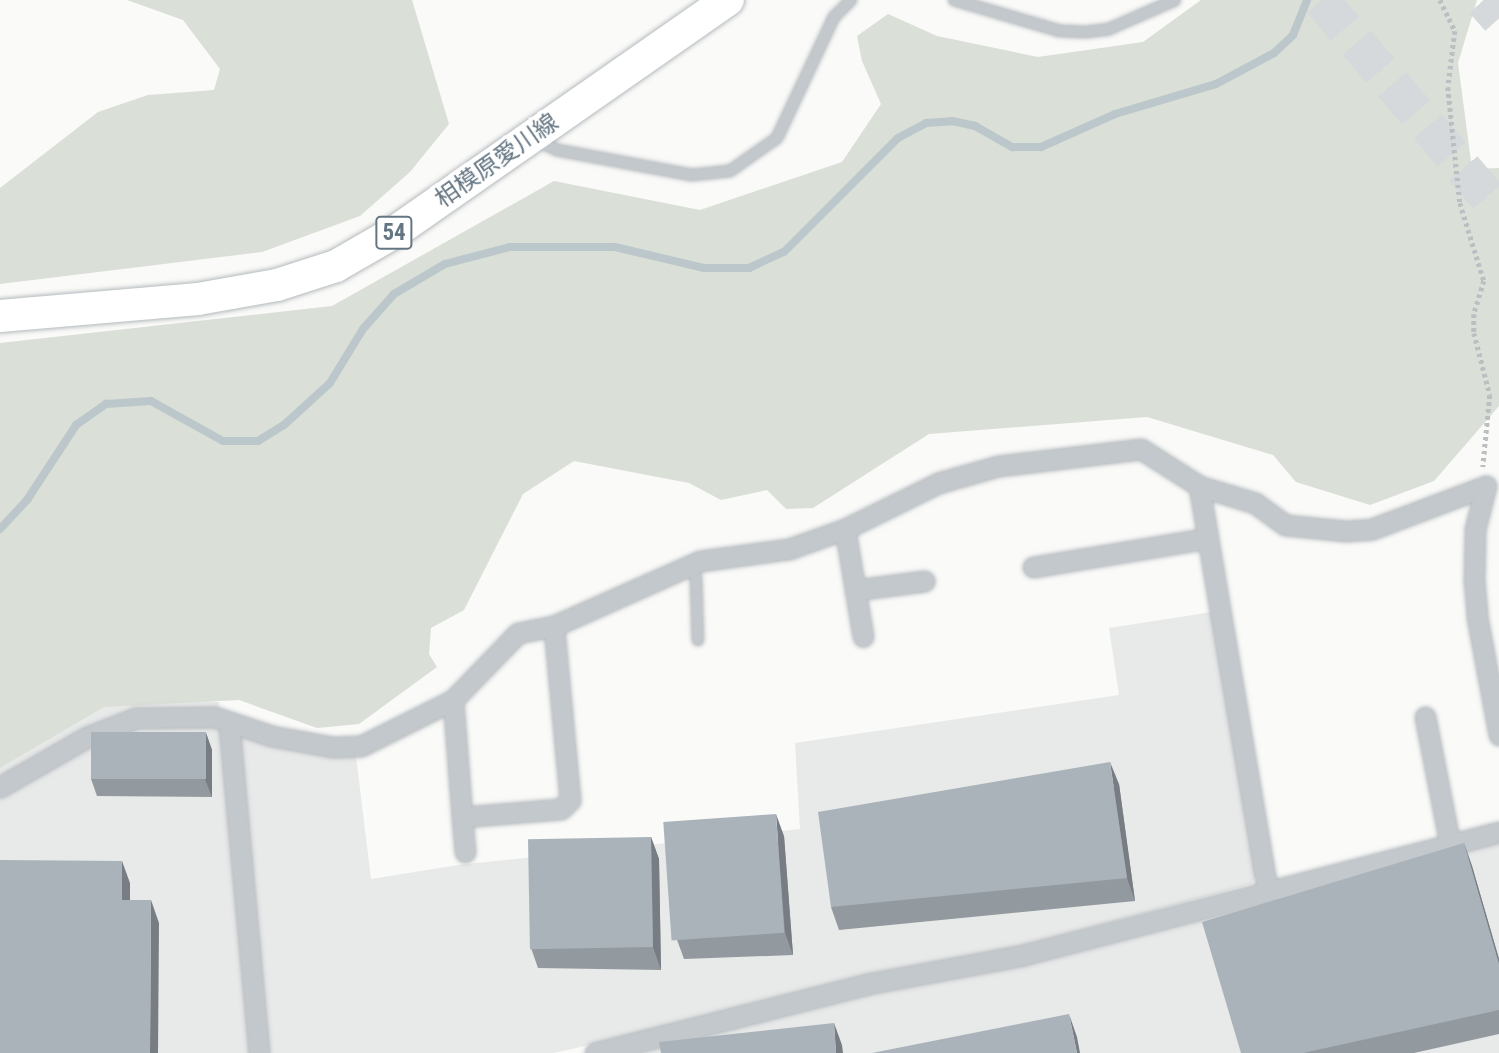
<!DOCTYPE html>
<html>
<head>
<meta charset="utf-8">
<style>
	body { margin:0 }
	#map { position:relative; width:1499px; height:1053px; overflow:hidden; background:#fafaf8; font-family:"Roboto Condensed","Noto Sans JP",sans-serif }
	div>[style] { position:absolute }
	.built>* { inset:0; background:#e8e9e9 }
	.green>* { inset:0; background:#dadfd7 }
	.stream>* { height:8px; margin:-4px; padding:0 4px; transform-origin:4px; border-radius:4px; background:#bbc7cb }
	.motorway-tunnel>* { height:37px; margin-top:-18.5px; transform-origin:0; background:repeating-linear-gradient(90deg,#d5d9db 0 37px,transparent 0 55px) }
	.path>* { height:4.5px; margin-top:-2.25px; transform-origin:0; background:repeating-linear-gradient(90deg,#bbbfc2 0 3.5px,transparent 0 7px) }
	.roads { filter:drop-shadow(0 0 2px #b5babe) drop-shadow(0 0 2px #b5babe) }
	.service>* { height:10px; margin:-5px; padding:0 5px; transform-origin:5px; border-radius:5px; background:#c3c8cc }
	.minor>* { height:19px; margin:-9.5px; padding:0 9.5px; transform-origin:9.5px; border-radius:9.5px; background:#c3c8cc }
	.primary>* { height:32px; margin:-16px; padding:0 16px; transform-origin:16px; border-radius:16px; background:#fff }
	.wall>* { inset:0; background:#929a9f }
	.shaded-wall>* { inset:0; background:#777d82 }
	.building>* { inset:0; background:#aab3b9; transform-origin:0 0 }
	span { translate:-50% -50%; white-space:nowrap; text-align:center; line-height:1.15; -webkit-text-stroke:7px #fff; paint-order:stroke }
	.shield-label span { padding:2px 5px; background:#fff; border:2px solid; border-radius:5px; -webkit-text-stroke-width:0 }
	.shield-label { font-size:23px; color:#657683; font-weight:700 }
	.street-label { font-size:24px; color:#657683 }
</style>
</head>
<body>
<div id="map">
	<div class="built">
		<i style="clip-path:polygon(1212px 612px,1258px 874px,1251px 884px,1012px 949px,554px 1053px,265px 1053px,237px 739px,250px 735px,356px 756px,371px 879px,458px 865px,800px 829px,795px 743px,1119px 695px,1109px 628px)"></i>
		<i style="clip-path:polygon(101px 696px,219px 702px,252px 1053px,0 1053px,0 748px)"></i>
		<i style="clip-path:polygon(1499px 840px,1499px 1053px,638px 1053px,866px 992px)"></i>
	</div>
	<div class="green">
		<i style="clip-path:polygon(127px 0,412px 0,449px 124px,410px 172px,360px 216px,262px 252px,0 284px,0 188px,98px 112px,148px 95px,214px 90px,220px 69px,183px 20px)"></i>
		<i style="clip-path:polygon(1201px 0,1477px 0,1458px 63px,1472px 169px,1499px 168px,1499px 406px,1434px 481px,1370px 505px,1296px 482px,1273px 455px,1147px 417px,929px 434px,813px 508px,786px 509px,767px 490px,721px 500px,689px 483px,574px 461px,523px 494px,464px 610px,431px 628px,429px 654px,437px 667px,359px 724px,317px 728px,239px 700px,104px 707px,0 768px,0 343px,332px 306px,554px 181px,700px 210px,842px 162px,881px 104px,862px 61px,857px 36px,888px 14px,937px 36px,1038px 57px,1143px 42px)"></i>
	</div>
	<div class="stream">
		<i style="left:0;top:529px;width:40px;rotate:-47deg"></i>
		<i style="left:27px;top:500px;width:90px;rotate:-56.8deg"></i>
		<i style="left:76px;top:425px;width:37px;rotate:-35deg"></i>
		<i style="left:106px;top:404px;width:45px;rotate:-3.8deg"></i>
		<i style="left:151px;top:401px;width:82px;rotate:29.1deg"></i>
		<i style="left:223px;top:441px;width:35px"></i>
		<i style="left:258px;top:441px;width:31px;rotate:-32deg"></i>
		<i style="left:284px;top:425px;width:62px;rotate:-42.4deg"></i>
		<i style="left:330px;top:383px;width:63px;rotate:-58.6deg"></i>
		<i style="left:363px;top:329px;width:47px;rotate:-48.5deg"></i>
		<i style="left:394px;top:294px;width:59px;rotate:-30.5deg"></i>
		<i style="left:445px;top:264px;width:67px;rotate:-14.7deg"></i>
		<i style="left:510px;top:247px;width:105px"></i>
		<i style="left:615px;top:247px;width:91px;rotate:13.3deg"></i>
		<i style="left:704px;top:268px;width:45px"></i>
		<i style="left:749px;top:268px;width:38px;rotate:-25deg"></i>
		<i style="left:784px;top:252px;width:161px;rotate:-45deg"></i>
		<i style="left:898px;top:138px;width:32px;rotate:-28deg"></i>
		<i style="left:926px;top:123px;width:26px;rotate:-4deg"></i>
		<i style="left:952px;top:121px;width:24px;rotate:12deg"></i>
		<i style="left:975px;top:126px;width:43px;rotate:29.6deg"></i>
		<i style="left:1012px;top:147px;width:29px"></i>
		<i style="left:1041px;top:147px;width:81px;rotate:-24deg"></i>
		<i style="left:1115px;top:114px;width:105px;rotate:-16.5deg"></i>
		<i style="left:1216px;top:84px;width:66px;rotate:-28.1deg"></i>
		<i style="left:1274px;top:53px;width:26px;rotate:-43deg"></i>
		<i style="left:1293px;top:35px;width:38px;rotate:-68deg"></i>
	</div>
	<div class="motorway-tunnel">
		<i style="left:1321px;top:0;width:275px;rotate:49.7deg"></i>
		<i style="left:1483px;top:0;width:24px;rotate:48deg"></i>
	</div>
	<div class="path">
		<i style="left:1440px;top:0;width:34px;rotate:64deg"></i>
		<i style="left:1455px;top:31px;width:56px;rotate:97.1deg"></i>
		<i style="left:1448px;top:87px;width:117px;rotate:84.1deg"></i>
		<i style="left:1460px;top:203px;width:82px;rotate:72.9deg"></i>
		<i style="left:1484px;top:281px;width:34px;rotate:107deg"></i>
		<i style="left:1474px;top:314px;width:19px;rotate:90deg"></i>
		<i style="left:1474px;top:333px;width:64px;rotate:75.5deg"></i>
		<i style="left:1490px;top:395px;width:72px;rotate:95.6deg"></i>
	</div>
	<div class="roads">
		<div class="service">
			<i style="left:954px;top:0;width:110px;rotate:16.3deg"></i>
			<i style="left:1060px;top:31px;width:26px;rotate:2deg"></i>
			<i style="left:1086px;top:32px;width:23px;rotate:-7deg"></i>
			<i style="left:1109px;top:29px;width:72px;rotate:-23.7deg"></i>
			<i style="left:537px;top:141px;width:22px;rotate:24deg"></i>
			<i style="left:557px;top:150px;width:137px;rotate:10.5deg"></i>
			<i style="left:692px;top:175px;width:38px;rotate:-6deg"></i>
			<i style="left:730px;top:171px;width:57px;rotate:-35.1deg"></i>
			<i style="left:777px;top:138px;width:134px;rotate:-64.8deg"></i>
			<i style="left:834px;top:17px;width:24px;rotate:-45deg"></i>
			<i style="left:690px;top:566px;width:13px;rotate:63deg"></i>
			<i style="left:696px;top:578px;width:62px;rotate:88.2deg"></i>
		</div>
		<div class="minor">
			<i style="left:1199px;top:486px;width:409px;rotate:80.4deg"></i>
			<i style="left:845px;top:529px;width:109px;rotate:80.5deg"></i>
			<i style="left:1033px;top:567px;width:177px;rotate:-9.4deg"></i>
			<i style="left:855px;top:590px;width:70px;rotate:-7.4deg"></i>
			<i style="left:453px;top:700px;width:117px;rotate:85.6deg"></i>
			<i style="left:462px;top:817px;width:99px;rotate:-4.6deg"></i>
			<i style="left:561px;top:809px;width:13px;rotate:-45deg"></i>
			<i style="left:570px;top:800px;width:175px;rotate:-95.3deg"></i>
			<i style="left:1425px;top:717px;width:130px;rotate:78.9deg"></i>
			<i style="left:229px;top:724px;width:330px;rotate:84.8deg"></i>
			<i style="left:0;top:787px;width:100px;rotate:-29.9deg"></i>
			<i style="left:87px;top:737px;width:53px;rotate:-21.2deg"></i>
			<i style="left:136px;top:718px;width:79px;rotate:-0.7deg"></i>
			<i style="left:215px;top:717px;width:60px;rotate:18.4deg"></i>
			<i style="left:272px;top:736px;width:62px;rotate:10.2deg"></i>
			<i style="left:333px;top:747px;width:28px;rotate:-2deg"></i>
			<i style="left:361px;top:746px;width:103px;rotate:-26.6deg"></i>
			<i style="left:453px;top:700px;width:93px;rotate:-45.9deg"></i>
			<i style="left:518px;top:633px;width:37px;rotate:-11deg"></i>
			<i style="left:554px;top:626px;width:160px;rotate:-24deg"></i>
			<i style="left:700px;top:561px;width:90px;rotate:-7.7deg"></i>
			<i style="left:789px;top:549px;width:59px;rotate:-19.7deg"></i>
			<i style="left:845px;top:529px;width:104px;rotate:-26.3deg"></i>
			<i style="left:938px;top:483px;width:62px;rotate:-15.8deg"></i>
			<i style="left:998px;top:466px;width:144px;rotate:-6.8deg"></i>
			<i style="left:1141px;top:449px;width:69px;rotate:32.5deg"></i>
			<i style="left:1199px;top:486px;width:59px;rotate:16.9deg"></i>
			<i style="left:1255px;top:503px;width:37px;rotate:36deg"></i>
			<i style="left:1285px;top:525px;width:61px;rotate:5.6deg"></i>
			<i style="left:1346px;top:531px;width:26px;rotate:-4deg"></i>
			<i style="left:1372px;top:529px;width:122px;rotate:-20.7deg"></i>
			<i style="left:1486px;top:486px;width:44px;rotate:104.3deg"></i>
			<i style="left:1475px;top:529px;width:51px;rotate:91.1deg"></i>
			<i style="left:1474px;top:580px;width:37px;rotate:85deg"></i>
			<i style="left:1477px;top:617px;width:120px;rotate:79.4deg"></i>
			<i style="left:462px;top:817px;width:35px;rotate:85deg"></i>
			<i style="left:595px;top:1053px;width:281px;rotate:-14.2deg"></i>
			<i style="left:867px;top:984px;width:159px;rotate:-10.5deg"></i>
			<i style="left:1023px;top:955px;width:492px;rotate:-14.5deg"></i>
		</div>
		<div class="primary">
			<i style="left:0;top:316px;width:199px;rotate:-4.9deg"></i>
			<i style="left:198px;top:299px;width:80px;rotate:-10deg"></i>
			<i style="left:277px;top:285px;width:62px;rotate:-17.9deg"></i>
			<i style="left:336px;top:266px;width:68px;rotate:-30deg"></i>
			<i style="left:395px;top:232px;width:406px;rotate:-34.9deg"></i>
		</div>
	</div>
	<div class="wall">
		<i style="clip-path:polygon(206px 733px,212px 750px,212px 797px,97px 796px,91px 779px)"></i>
		<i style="clip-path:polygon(1119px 784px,1135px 901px,839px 930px,831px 907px)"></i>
		<i style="clip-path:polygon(784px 836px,793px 955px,684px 959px,676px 937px)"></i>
		<i style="clip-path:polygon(651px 837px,659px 859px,661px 970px,538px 968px,530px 945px)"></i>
		<i style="clip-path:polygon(1464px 843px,1472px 866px,1499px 959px,1499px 1034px,1414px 1053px,1241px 1053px)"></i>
	</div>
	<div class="shaded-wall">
		<i style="clip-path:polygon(206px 733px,212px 750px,212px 797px,205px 779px)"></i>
		<i style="clip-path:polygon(1110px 762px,1119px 784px,1135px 901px,1127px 878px)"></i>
		<i style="clip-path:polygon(776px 814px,784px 836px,793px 955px,785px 933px)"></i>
		<i style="clip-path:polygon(651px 837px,659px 859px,661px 970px,653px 947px)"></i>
		<i style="clip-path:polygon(1464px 843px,1472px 866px,1499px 959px,1499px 964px)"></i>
		<i style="clip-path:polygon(122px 861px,130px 883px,130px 923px,122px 900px)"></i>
		<i style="clip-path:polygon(151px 900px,159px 923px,158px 1053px,150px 1053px)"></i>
		<i style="clip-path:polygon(1069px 1014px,1077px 1037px,1080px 1053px,1077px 1053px)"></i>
		<i style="clip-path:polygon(834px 1023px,842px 1045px,843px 1053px,836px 1053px)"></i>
	</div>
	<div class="building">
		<i style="left:91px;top:732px;width:115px;height:47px"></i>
		<i style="clip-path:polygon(1110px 762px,1127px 878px,831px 907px,818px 812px)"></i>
		<i style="left:776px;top:814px;width:119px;height:113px;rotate:86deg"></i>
		<i style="left:651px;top:837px;width:110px;height:123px;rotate:89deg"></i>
		<i style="clip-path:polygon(1464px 843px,1499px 964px,1499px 1010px,1303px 1053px,1241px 1053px,1202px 922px)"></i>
		<i style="clip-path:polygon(0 860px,122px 861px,122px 900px,151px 900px,150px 1053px,0 1053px)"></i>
		<i style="clip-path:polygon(1069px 1014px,1077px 1053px,872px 1053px)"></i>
		<i style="clip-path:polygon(834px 1023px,836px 1053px,661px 1053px,659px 1042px)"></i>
	</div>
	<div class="shield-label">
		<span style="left:394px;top:233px">54</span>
	</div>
	<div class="street-label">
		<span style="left:497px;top:161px;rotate:-35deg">相模原愛川線</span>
	</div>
</div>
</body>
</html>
